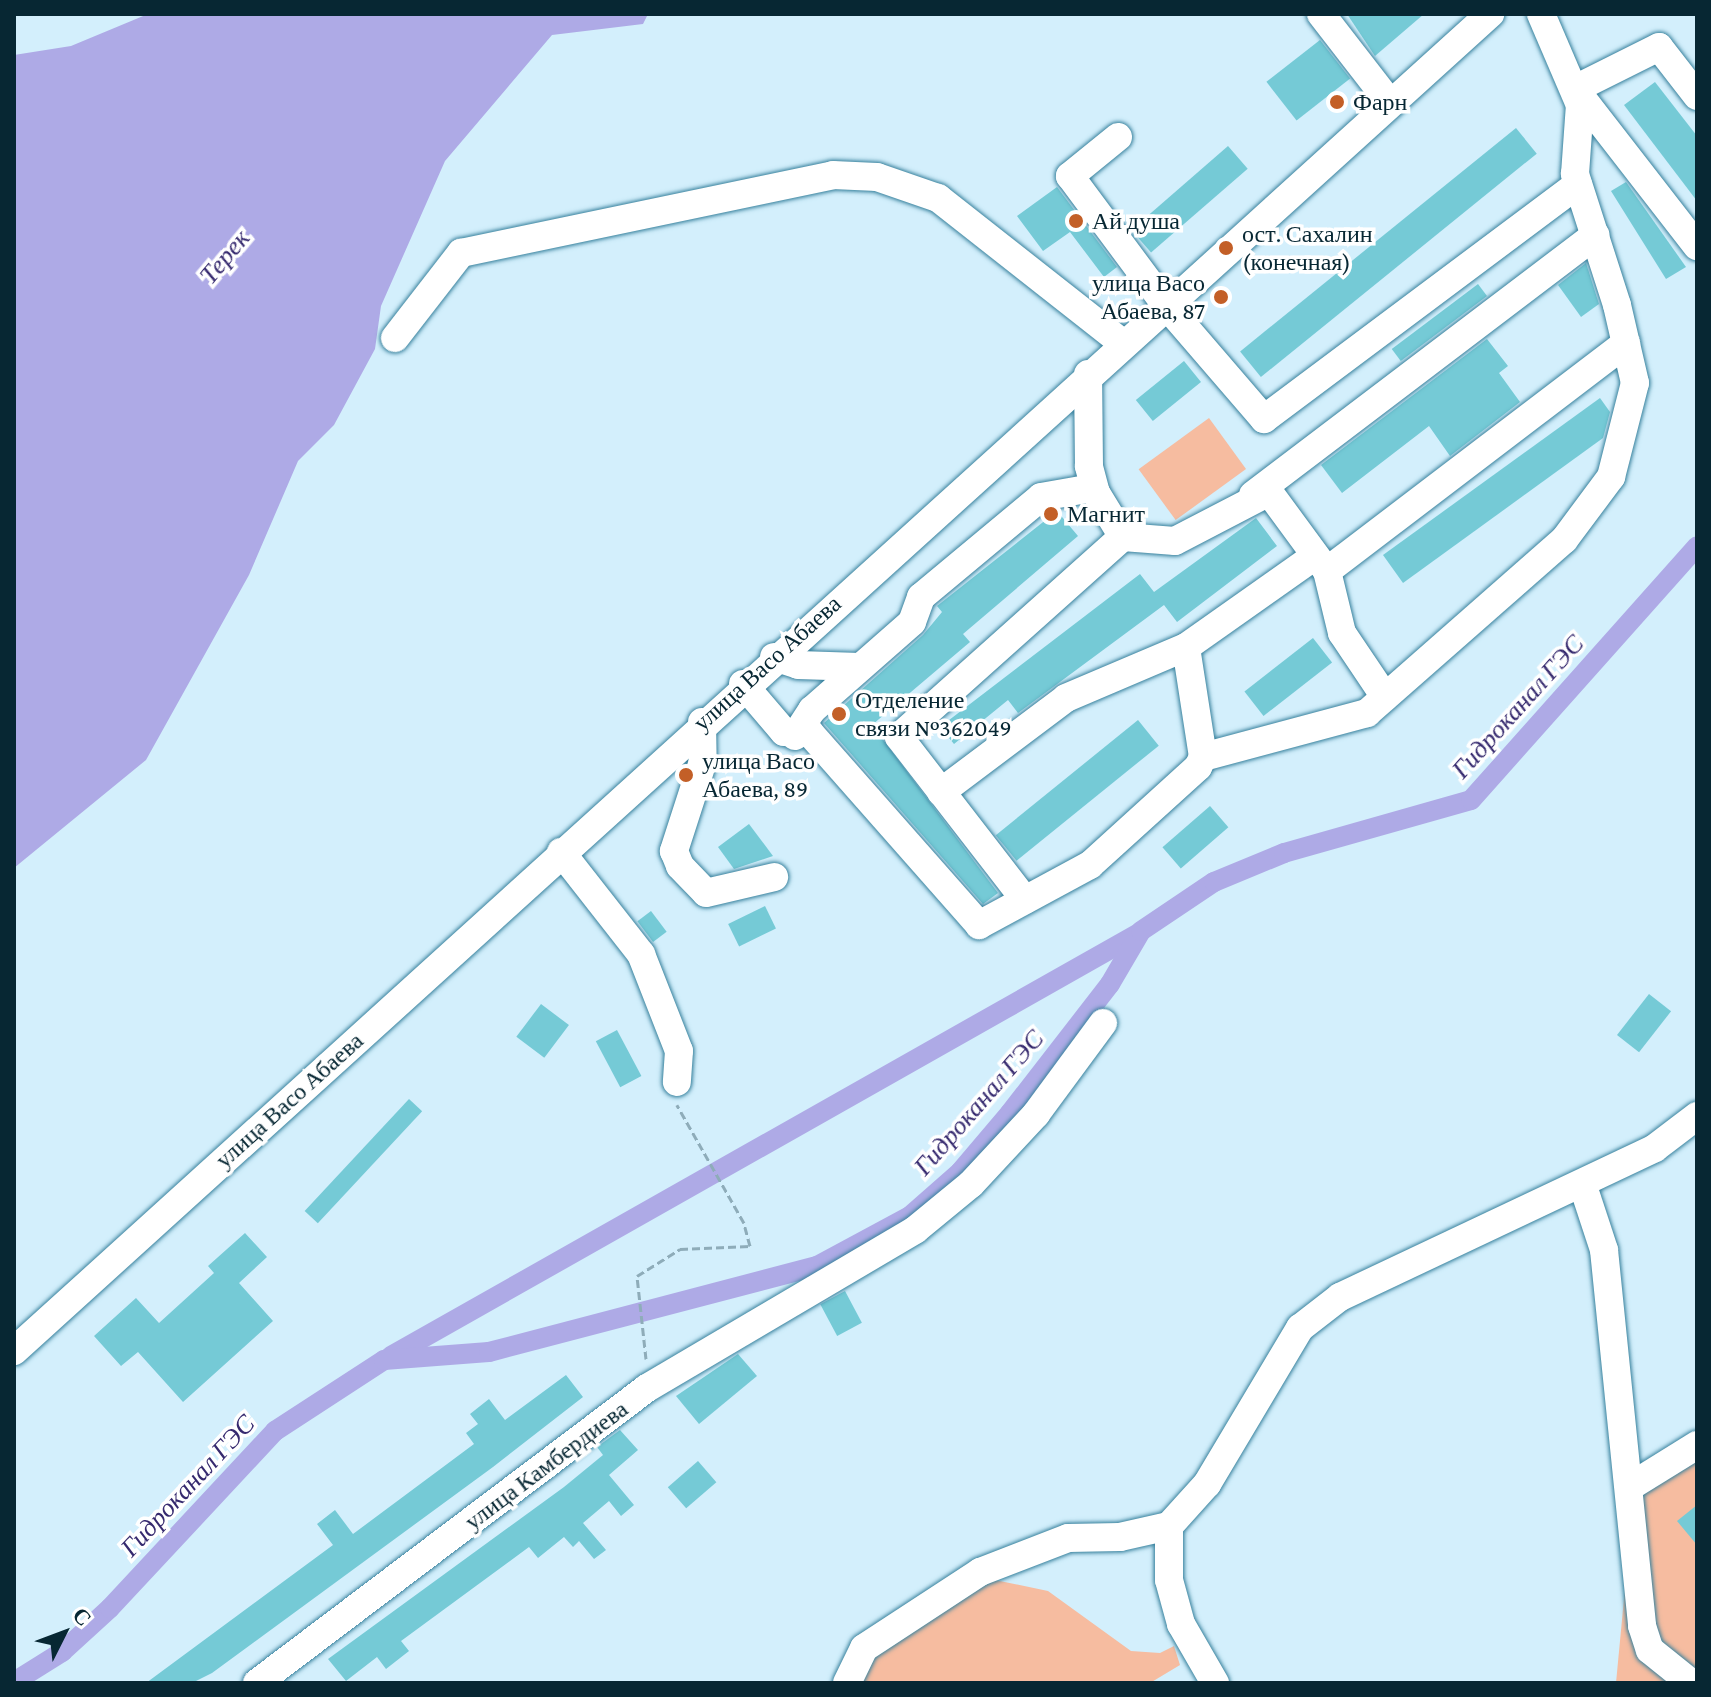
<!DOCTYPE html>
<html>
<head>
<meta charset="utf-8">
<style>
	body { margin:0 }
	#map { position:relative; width:1711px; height:1697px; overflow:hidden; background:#d3effc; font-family:"Crimson Pro",serif }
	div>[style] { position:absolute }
	.green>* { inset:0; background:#f6bca0; transform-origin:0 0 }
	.water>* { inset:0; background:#aeaae6 }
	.canal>* { height:20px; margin:-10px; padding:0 10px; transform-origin:10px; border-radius:10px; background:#aeaae6 }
	.building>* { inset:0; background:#75cad6; transform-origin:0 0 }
	.path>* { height:3px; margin-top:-1.5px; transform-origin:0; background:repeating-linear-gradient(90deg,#8eacb9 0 8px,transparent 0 12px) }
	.roads { filter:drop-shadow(0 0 2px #37819d) drop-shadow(0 0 2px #37819d) }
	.minor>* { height:28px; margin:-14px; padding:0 14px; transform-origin:14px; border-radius:14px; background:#fff }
	.dots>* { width:22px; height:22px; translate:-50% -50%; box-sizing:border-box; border:4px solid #fff; border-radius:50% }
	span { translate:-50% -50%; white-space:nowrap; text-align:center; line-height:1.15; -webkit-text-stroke:7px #fff; paint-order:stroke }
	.poi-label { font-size:24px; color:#072733 }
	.left { translate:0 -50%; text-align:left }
	.right { translate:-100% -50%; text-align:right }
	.street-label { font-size:24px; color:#072733 }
	.water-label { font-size:26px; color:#362a6f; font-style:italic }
	.frame { position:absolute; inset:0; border:16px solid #072733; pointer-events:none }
	.north { position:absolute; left:24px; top:1593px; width:80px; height:80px; -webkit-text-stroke:6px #fff; paint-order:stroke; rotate:48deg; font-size:22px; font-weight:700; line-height:32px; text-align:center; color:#072733 }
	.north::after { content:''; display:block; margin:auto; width:28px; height:36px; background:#072733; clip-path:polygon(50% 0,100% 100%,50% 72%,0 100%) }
</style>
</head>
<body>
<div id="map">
	<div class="green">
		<i style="left:1209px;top:418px;width:63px;height:87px;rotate:54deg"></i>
		<i style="clip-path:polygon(1697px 1442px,1697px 1683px,1616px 1683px,1635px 1483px)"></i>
		<i style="clip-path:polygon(995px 1580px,1048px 1591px,1131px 1651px,1160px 1653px,1174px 1646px,1180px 1665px,1150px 1683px,853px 1683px,887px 1639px)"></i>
	</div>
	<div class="water">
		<i style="clip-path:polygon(148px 14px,648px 14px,643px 24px,552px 35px,445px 161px,381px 306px,375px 349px,334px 425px,298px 461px,249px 575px,146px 760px,14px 868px,14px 55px,71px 46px)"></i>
	</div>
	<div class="canal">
		<i style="left:391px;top:1356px;width:859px;rotate:-29.49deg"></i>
		<i style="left:14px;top:1682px;width:57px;rotate:-32deg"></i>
		<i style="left:62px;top:1652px;width:65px;rotate:-42.5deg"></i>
		<i style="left:110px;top:1608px;width:242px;rotate:-47deg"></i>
		<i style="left:275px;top:1431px;width:130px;rotate:-33.1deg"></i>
		<i style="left:384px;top:1360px;width:105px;rotate:-4.4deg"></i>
		<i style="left:489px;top:1352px;width:339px;rotate:-14.7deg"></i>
		<i style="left:817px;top:1266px;width:106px;rotate:-28.3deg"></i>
		<i style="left:910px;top:1216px;width:67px;rotate:-41.3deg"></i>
		<i style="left:960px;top:1172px;width:77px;rotate:-49.7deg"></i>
		<i style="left:1010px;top:1113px;width:163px;rotate:-52.2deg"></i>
		<i style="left:1110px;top:984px;width:61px;rotate:-59.7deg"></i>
		<i style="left:1141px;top:931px;width:88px;rotate:-33.9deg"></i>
		<i style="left:1214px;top:882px;width:76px;rotate:-22.5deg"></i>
		<i style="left:1284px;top:853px;width:194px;rotate:-15.8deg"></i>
		<i style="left:1471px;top:800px;width:340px;rotate:-48.3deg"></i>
	</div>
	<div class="building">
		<i style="clip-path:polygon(1347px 14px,1424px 14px,1375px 56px)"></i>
		<i style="left:1320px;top:40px;width:49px;height:68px;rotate:52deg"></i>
		<i style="clip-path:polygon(1655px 82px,1697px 136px,1697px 201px,1624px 105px)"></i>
		<i style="left:1516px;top:128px;width:33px;height:355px;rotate:51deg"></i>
		<i style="left:1228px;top:146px;width:30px;height:128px;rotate:49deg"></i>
		<i style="clip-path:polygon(1626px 182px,1686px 267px,1666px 279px,1611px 191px)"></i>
		<i style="clip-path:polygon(1057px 187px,1117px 267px,1104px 277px,1070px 232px,1043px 251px,1017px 216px)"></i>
		<i style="clip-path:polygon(1586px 263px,1599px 304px,1581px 317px,1558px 285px)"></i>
		<i style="left:1478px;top:284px;width:15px;height:108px;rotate:53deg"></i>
		<i style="clip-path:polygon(1487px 339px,1508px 366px,1499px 373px,1520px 402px,1450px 456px,1429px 426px,1342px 493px,1321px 465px)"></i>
		<i style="left:1184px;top:361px;width:27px;height:62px;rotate:51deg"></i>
		<i style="clip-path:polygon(1600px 398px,1610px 412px,1603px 438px,1403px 583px,1383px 555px)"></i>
		<i style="clip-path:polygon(1057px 511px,1078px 536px,963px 634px,970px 642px,872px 725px,998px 893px,983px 904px,824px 723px,923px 635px,942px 612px,937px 606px)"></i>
		<i style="clip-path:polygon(1256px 518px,1277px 546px,1177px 622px,1164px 605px,1018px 713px,1008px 700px,954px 744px,940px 727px,1140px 574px,1154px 592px)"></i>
		<i style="left:1313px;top:638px;width:31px;height:87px;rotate:52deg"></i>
		<i style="left:1138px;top:720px;width:33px;height:183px;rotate:51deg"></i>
		<i style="left:1210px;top:806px;width:28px;height:63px;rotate:49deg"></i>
		<i style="clip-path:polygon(749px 824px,773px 856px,734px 869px,718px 847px)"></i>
		<i style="left:765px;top:906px;width:25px;height:41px;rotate:64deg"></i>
		<i style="left:651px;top:911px;width:26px;height:17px;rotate:53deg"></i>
		<i style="left:1649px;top:994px;width:28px;height:52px;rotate:38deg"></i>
		<i style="left:541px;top:1004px;width:35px;height:41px;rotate:37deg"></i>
		<i style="left:617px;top:1030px;width:52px;height:24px;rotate:62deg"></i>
		<i style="left:409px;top:1099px;width:18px;height:153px;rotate:43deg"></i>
		<i style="clip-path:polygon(245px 1233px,267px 1257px,239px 1283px,273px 1321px,183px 1402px,138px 1352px,121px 1366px,94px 1336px,136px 1298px,159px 1323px,214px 1273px,208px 1266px)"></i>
		<i style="left:845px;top:1291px;width:36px;height:28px;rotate:62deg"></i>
		<i style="clip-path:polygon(738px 1354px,757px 1376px,699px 1424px,676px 1396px)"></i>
		<i style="clip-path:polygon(566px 1375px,583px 1397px,493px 1467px,212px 1673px,192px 1683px,146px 1683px,333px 1545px,317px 1524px,335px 1510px,353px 1534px,474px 1444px,466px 1433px,478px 1424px,470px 1414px,489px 1399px,505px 1420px)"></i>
		<i style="clip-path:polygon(620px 1430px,638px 1450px,609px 1475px,634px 1505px,621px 1516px,609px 1501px,583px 1523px,606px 1550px,594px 1559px,579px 1541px,573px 1547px,564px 1537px,538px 1558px,529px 1547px,401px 1641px,409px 1651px,386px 1669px,377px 1657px,346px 1681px,328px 1659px,564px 1487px,603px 1455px,597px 1447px)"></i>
		<i style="left:698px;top:1461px;width:28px;height:40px;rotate:49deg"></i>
		<i style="clip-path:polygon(1697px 1505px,1697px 1545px,1677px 1521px)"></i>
	</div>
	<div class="path">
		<i style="left:646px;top:1359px;width:83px;rotate:-96.2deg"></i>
		<i style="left:637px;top:1276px;width:51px;rotate:-32.1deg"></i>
		<i style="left:680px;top:1249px;width:70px;rotate:-2.5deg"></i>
		<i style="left:750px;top:1246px;width:24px;rotate:-105deg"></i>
		<i style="left:744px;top:1223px;width:136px;rotate:-119.6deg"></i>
	</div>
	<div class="roads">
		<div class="minor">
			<i style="left:1321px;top:14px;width:113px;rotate:52.2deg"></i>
			<i style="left:1697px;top:96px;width:62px;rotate:-127.8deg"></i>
			<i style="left:1659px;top:47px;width:94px;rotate:153.4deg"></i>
			<i style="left:1575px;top:89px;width:199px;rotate:52.2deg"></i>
			<i style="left:1118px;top:137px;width:62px;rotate:140.9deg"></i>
			<i style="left:1070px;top:176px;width:159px;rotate:53.4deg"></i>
			<i style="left:1165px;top:304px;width:152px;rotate:49.3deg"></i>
			<i style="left:1264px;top:419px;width:392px;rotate:-36.8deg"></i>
			<i style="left:395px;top:338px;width:108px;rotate:-52.2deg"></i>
			<i style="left:461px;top:253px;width:380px;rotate:-11.8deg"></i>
			<i style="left:833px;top:175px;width:44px;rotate:2.6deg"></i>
			<i style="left:877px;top:177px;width:65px;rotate:19deg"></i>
			<i style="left:938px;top:198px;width:234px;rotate:38.2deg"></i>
			<i style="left:1253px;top:495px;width:430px;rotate:-37.2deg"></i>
			<i style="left:1123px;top:537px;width:52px;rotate:4.4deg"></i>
			<i style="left:1175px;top:541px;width:106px;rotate:-27.5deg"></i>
			<i style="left:1269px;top:492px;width:98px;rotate:53.7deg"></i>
			<i style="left:1327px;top:571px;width:64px;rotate:76.4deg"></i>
			<i style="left:1342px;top:633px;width:77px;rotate:56.1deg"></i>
			<i style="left:1327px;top:571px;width:376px;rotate:-37.3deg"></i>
			<i style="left:774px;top:657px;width:25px;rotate:18deg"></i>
			<i style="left:798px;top:665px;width:62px;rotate:1.8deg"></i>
			<i style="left:743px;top:684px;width:63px;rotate:49.5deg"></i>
			<i style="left:784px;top:732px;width:26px;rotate:2deg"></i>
			<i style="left:810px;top:733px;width:256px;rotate:48.6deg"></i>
			<i style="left:979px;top:925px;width:126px;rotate:-28.4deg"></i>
			<i style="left:1090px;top:865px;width:146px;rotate:-42.2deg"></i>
			<i style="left:1198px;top:767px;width:11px;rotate:-63deg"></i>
			<i style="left:1203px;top:757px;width:111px;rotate:-98.8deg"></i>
			<i style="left:702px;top:722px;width:39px;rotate:89deg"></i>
			<i style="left:703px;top:761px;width:95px;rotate:107.9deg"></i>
			<i style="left:674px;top:851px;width:16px;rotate:68deg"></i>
			<i style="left:680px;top:866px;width:37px;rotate:46deg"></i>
			<i style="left:706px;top:893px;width:70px;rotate:-13.2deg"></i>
			<i style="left:795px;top:736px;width:31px;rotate:-57deg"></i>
			<i style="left:812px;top:710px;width:133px;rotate:-41.3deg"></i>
			<i style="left:912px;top:622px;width:27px;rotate:-70deg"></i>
			<i style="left:921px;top:597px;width:156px;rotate:-39.8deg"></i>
			<i style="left:1041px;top:497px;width:52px;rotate:-10deg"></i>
			<i style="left:1092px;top:488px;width:6px;rotate:51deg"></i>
			<i style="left:1203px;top:757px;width:170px;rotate:-15deg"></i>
			<i style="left:1367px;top:713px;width:262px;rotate:-41.3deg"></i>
			<i style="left:1564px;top:540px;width:79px;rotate:-53.3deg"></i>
			<i style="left:1611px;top:477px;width:97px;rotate:-75.7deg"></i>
			<i style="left:1635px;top:383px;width:80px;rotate:-103deg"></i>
			<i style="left:1617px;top:305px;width:138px;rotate:-107.8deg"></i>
			<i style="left:1575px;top:174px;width:69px;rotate:-85.9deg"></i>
			<i style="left:1580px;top:105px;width:99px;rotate:-113.2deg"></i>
			<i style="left:941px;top:792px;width:156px;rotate:-36.9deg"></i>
			<i style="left:1066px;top:698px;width:130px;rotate:-23deg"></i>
			<i style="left:1186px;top:647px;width:158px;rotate:-35.2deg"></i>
			<i style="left:561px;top:852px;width:130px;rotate:51.9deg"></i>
			<i style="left:641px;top:954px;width:104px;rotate:68.6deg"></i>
			<i style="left:679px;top:1051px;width:31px;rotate:94deg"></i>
			<i style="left:1025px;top:900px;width:206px;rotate:-127.7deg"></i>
			<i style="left:899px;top:737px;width:300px;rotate:-41.8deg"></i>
			<i style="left:1123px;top:537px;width:52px;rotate:-121.5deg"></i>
			<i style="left:1096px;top:493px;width:28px;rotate:-105deg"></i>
			<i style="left:1089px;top:466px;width:92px;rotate:-90.6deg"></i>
			<i style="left:1583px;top:1186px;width:67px;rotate:71.8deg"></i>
			<i style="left:1604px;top:1250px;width:378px;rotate:84.2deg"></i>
			<i style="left:1642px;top:1626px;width:25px;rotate:72deg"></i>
			<i style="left:1650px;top:1650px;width:53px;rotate:38.8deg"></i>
			<i style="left:14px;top:1351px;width:1992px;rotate:-42.17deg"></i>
			<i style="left:1631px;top:1486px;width:78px;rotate:-31.8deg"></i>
			<i style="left:1169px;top:1526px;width:54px;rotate:90deg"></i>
			<i style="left:1169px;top:1580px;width:46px;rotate:74.7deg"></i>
			<i style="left:1181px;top:1624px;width:68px;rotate:60deg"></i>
			<i style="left:257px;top:1683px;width:489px;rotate:-37.1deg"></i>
			<i style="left:647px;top:1388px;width:311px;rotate:-30.5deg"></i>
			<i style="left:915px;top:1230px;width:72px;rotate:-39.4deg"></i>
			<i style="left:971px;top:1184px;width:96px;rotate:-47.1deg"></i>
			<i style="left:1036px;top:1114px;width:113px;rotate:-53.6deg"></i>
			<i style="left:847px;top:1683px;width:39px;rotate:-64deg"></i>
			<i style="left:864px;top:1648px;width:139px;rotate:-33.2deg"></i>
			<i style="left:980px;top:1572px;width:94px;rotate:-21.1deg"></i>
			<i style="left:1068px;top:1538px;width:52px;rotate:-1.1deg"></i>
			<i style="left:1120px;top:1537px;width:50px;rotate:-12.7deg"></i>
			<i style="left:1169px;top:1526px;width:57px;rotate:-47.9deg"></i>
			<i style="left:1207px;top:1484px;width:182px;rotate:-59.2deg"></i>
			<i style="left:1300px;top:1328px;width:51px;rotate:-37.8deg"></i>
			<i style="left:1340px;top:1297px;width:348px;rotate:-25.3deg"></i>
			<i style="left:1655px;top:1148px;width:53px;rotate:-37.3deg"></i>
		</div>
	</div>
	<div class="dots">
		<i style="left:1337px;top:102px;background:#c35f27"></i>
		<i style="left:1076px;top:221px;background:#c35f27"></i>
		<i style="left:1226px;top:248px;background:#c35f27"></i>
		<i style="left:1221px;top:297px;background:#c35f27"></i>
		<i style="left:1051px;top:514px;background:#c35f27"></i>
		<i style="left:839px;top:714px;background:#c35f27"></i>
		<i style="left:686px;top:775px;background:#c35f27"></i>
	</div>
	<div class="poi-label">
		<span class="left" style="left:1353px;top:102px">Фарн</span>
		<span class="left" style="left:1092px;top:221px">Ай душа</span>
		<span class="left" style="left:1242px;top:248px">ост. Сахалин<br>(конечная)</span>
		<span class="right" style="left:1205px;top:297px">улица Васо<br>Абаева, 87</span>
		<span class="left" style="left:1067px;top:514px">Магнит</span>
		<span class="left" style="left:855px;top:714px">Отделение<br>связи №362049</span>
		<span class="left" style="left:702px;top:775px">улица Васо<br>Абаева, 89</span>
	</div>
	<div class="street-label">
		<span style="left:767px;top:663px;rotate:-42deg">улица Васо Абаева</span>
		<span style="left:289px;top:1100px;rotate:-42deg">улица Васо Абаева</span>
		<span style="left:546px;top:1465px;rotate:-37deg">улица Камбердиева</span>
	</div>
	<div class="water-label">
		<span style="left:225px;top:257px;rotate:-50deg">Терек</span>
		<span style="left:1518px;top:707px;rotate:-48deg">Гидроканал ГЭС</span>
		<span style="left:979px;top:1103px;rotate:-49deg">Гидроканал ГЭС</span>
		<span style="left:188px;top:1486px;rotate:-47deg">Гидроканал ГЭС</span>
	</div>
	<div class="frame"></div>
	<div class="north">С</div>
</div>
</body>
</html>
